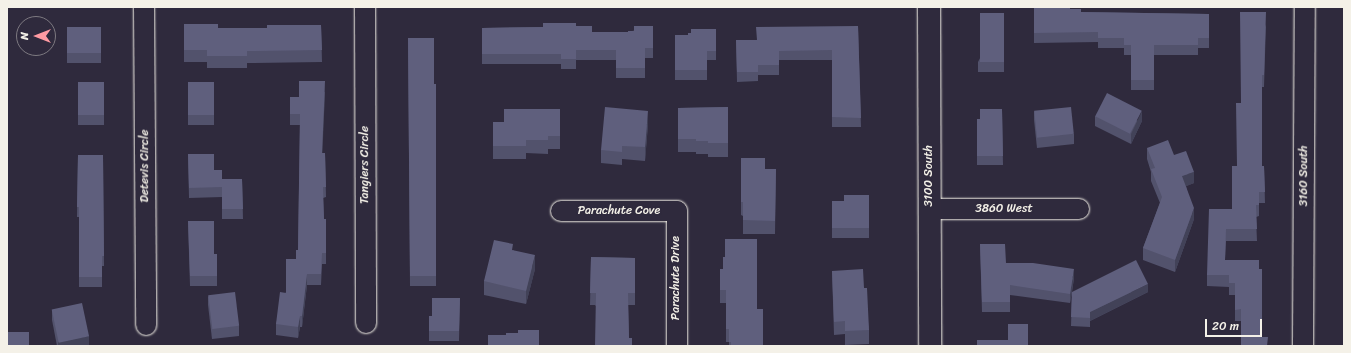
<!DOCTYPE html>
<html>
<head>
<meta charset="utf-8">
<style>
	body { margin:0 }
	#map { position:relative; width:1351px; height:353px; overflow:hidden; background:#2f2a3d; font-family:Sriracha,sans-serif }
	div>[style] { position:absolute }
	.roads { filter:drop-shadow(0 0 1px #f4f1e8) drop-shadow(0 0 1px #f4f1e8) }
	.minor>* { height:20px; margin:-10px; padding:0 10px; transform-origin:10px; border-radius:10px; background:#2f2a3d }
	.major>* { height:22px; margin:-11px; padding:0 11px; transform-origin:11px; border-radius:11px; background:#2f2a3d }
	.wall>* { inset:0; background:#52526c; transform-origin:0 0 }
	.shaded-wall>* { inset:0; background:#424258 }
	.building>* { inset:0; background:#5f5f7d; transform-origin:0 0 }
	span { translate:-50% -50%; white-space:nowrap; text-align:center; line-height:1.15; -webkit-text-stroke:4px #2f2a3d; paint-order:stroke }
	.street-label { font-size:12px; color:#f4f1e8 }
	.frame { position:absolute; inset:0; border:8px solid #f4f1e8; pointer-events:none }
	.north { position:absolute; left:16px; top:16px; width:40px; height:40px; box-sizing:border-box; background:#2f2a3d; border:1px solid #7e7a81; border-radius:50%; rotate:270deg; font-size:11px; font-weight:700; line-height:16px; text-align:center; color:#f4f1e8 }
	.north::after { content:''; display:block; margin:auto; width:14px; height:18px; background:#ff9aa2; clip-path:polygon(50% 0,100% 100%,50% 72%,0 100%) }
	.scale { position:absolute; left:1205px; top:319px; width:57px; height:18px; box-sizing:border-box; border:2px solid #f4f1e8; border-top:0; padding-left:5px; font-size:12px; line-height:14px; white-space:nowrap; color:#f4f1e8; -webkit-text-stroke:3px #2f2a3d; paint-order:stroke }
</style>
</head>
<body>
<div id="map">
	<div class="roads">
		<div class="minor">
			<i style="left:144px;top:7px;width:318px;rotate:89.6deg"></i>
			<i style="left:365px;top:7px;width:316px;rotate:89.8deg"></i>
			<i style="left:929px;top:209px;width:150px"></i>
			<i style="left:561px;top:211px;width:116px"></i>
			<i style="left:677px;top:211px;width:135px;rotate:90deg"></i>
			<i style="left:1303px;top:346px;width:339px;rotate:-89.7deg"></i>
		</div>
		<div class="major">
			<i style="left:929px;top:7px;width:339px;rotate:89.8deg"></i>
		</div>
	</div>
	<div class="wall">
		<i style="clip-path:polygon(1034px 7px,1070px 9px,1081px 12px,1209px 14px,1209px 48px,1198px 48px,1198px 55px,1154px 55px,1154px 90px,1131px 90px,1131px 55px,1124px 55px,1124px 48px,1098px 48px,1098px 42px,1034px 43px)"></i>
		<i style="clip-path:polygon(1004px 13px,1004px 72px,978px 72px,978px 62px)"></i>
		<i style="clip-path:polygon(184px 24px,218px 28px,267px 28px,321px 25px,322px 62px,247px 63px,247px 68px,207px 68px,207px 62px,184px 62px)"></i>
		<i style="clip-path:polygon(1266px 24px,1264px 87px,1262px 87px,1262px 166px,1264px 166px,1265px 203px,1259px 203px,1259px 216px,1256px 217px,1257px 241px,1226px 241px,1225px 260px,1259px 260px,1241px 345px,1241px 321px,1235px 321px,1235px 295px,1229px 295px,1229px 287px,1207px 286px,1207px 275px,1232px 209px,1237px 166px,1241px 103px)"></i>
		<i style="clip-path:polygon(653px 26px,653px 58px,645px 58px,645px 78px,616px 78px,616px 60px,576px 60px,576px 69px,561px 69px,561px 64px,482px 64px,482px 28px,543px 27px,592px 32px,628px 32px)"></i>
		<i style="clip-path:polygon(858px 26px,861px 127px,832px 127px,832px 60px,779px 60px,779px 75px,758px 75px,758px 81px,737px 82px,736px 40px,756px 40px)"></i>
		<i style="left:101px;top:27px;width:36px;height:34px;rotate:90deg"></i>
		<i style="clip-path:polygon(716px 29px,716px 60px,707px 60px,707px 80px,675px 80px,675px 35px,688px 35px,691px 33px)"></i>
		<i style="clip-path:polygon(408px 38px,434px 84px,436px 84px,436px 286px,410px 286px)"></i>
		<i style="left:78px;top:82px;width:26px;height:43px"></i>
		<i style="left:188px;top:82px;width:26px;height:43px"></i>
		<i style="clip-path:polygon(325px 92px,322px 153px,325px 153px,326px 197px,323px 198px,324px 219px,326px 219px,326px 264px,322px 264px,321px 285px,307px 285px,302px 327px,300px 327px,298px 338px,276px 335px,276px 324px,296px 259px,298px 250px,300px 125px,290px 125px,290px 97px,299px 97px)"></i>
		<i style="clip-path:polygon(728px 107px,728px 157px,708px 157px,708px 154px,696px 154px,696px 152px,678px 152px,678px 108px)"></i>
		<i style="clip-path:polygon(560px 109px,560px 149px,548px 149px,548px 154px,526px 153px,526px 159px,493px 159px,493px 122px,504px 122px)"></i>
		<i style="clip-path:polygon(1002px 109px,1003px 165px,977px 165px,977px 119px,980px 119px)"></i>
		<i style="clip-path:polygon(1034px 111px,1074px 134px,1074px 144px,1037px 148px,1034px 120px)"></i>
		<i style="clip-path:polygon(1095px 116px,1142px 121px,1131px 144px,1095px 126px)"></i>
		<i style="clip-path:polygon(648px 124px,645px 161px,622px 159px,622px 165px,601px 163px,601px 150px)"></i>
		<i style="clip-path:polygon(1147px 148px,1174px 155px,1194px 183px,1186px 186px,1194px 219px,1175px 272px,1143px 260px,1143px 248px,1160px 203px,1151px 181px,1151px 172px,1147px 159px)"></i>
		<i style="clip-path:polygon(188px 154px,214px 170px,222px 179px,242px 179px,243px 219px,222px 219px,222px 197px,189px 198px)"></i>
		<i style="clip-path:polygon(78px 155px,103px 155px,104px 266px,102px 266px,102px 287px,79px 287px,79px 217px,77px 217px)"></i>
		<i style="clip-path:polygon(741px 158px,765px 169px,776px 169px,775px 234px,743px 234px,743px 216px,741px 215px)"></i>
		<i style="clip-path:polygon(869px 195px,869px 238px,832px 238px,832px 201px,844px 201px)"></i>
		<i style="clip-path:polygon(188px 221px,214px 254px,217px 254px,217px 286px,190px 286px)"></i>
		<i style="clip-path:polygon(980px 244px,1006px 263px,1074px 278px,1072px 292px,1148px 292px,1090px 321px,1090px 327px,1071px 326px,1072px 292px,1070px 303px,1010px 295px,1010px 312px,982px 312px)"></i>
		<i style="clip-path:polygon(513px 250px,535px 269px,526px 304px,484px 295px,484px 281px)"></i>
		<i style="clip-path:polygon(591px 257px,635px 258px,635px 305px,628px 305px,629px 338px,632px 346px,595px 305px,590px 305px)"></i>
		<i style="clip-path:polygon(720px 269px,757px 309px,763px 346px,729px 346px,729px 342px,726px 342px,726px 303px,720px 303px)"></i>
		<i style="clip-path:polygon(832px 271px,864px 288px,869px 330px,869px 344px,845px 345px,845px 334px,834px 335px)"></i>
		<i style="clip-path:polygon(208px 296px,239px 326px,239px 336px,212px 339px,208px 305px)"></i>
		<i style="clip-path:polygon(460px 298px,459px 341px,429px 341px,429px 316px,432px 316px)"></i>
		<i style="clip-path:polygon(52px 310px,89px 346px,57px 346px,52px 320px)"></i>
	</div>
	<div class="shaded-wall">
		<i style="clip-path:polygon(325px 81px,325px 92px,322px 164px,322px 153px)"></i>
		<i style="clip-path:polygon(648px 111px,648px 124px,645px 161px,645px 147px)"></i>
		<i style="clip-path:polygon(1142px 111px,1142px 121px,1131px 144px,1131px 134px)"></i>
		<i style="clip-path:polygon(1194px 172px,1194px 183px,1182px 188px,1182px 176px)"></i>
		<i style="clip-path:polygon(1194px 208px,1194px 219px,1175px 272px,1175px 260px)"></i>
		<i style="clip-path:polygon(535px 255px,535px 269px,526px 304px,526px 291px)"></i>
		<i style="clip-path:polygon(1074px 269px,1074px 278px,1070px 303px,1070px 294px)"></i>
		<i style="clip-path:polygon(307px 274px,307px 285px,302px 327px,302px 316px)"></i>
		<i style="clip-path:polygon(1148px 284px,1148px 292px,1090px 321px,1090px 327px,1090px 312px)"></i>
		<i style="clip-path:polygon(300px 316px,300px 327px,298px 338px,298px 327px)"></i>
		<i style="clip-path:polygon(89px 336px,89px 346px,58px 346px,58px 342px)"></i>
	</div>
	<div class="building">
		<i style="clip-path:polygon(1034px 7px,1070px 7px,1070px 9px,1081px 9px,1081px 12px,1209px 14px,1209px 38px,1198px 38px,1198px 45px,1154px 45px,1154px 80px,1131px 80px,1131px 45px,1124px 45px,1124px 38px,1098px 38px,1098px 32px,1034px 33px)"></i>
		<i style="clip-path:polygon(1240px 12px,1266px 12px,1264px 75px,1262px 75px,1262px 166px,1264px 166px,1265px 192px,1259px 192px,1259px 205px,1256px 205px,1257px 229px,1226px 229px,1225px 260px,1259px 260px,1259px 269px,1262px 269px,1262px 337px,1268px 337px,1267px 346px,1239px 346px,1239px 345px,1241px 345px,1241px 309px,1235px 310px,1235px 283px,1229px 283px,1229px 275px,1207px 275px,1209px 209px,1232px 209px,1232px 166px,1237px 166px,1236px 103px,1241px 103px)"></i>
		<i style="left:980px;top:13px;width:24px;height:49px"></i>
		<i style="clip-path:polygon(543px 23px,576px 23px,576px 26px,592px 26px,592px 32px,628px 32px,628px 31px,634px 31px,634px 26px,653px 26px,653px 48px,645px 48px,645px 68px,616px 68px,616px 50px,576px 50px,576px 59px,561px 59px,561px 54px,482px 54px,482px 28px,543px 27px)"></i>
		<i style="clip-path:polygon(184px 24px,218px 24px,218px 28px,267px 28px,267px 25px,321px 25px,322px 50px,247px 51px,247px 56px,207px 56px,207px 50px,184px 50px)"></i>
		<i style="clip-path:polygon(858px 26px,861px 118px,832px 117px,832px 50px,779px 51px,779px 65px,758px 65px,758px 72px,737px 72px,736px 40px,757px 40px,756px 27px)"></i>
		<i style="left:101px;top:27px;width:26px;height:34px;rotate:90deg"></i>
		<i style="clip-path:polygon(691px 29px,716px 29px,716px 51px,707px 51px,707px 70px,675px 70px,675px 35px,688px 35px,688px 33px,691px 33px)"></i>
		<i style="clip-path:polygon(408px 38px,434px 38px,434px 84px,436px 84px,436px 276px,410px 276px)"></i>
		<i style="clip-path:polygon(299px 81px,325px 81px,322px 153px,325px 153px,326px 187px,323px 187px,324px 219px,326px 219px,326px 253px,322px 253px,321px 274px,307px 274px,302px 316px,300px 316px,298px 327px,276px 324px,280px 292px,286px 293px,286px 259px,296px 259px,296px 250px,298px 250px,300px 114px,290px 114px,290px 97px,299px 97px)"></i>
		<i style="left:78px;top:82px;width:26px;height:33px"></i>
		<i style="left:188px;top:82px;width:26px;height:33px"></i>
		<i style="left:1107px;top:93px;width:39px;height:26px;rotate:27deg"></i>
		<i style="clip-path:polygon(605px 107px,648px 111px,645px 147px,622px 146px,622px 152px,601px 150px)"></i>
		<i style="clip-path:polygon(728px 107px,728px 143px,708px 143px,708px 141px,696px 141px,696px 139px,678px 139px,678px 108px)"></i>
		<i style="left:1071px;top:107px;width:27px;height:37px;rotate:84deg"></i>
		<i style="clip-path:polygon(504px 109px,560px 109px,560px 136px,548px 136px,548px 140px,526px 140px,526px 146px,493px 146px,493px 122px,504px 122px)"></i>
		<i style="clip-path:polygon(980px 109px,1002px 109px,1003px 156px,977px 156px,977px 119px,980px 119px)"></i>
		<i style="clip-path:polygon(1168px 140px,1174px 155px,1186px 151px,1194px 172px,1182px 176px,1194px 208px,1175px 260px,1143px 248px,1162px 197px,1151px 169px,1155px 168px,1147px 148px)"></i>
		<i style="clip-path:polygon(188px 154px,214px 154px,214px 170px,222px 170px,222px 179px,242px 179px,243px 209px,222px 209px,222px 187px,189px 188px)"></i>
		<i style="clip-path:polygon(78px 155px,103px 155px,104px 256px,102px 256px,102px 277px,79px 277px,79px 207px,77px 207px)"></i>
		<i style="clip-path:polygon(741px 158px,765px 158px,765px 169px,776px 169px,775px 221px,743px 220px,743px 202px,741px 202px)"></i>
		<i style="clip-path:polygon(844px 195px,869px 195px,869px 228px,832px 228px,832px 201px,844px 201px)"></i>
		<i style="clip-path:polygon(188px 221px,214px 221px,214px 254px,217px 254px,217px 276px,190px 276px)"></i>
		<i style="clip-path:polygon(725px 239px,757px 239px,757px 309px,763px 309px,763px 346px,731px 346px,731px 342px,729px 342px,729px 329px,726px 329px,726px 290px,720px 290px,720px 269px,723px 269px,723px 257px,725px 257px)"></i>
		<i style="clip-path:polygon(494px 240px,513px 244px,512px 250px,535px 255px,526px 291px,484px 281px)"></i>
		<i style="clip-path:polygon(980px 244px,1005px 244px,1006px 263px,1033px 263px,1074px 269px,1070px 294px,1010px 285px,1010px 302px,982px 302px)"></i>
		<i style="clip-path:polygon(591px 257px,635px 258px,635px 293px,628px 293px,629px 338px,632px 338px,632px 346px,595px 346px,596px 293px,590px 293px)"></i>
		<i style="clip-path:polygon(1136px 260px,1148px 284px,1090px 312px,1090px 318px,1071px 317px,1072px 292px)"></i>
		<i style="clip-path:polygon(863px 269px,864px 288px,867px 288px,869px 330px,845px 331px,845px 321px,834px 322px,832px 271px)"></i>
		<i style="left:235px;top:292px;width:34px;height:27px;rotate:83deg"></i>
		<i style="clip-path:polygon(432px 298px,460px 298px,459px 331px,429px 331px,429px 316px,432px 316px)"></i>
		<i style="left:82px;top:303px;width:34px;height:31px;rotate:78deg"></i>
		<i style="clip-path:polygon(1008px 324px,1028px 324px,1028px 346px,977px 346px,977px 340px,1008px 340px)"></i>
		<i style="clip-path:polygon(518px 330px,539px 330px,539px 346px,488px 346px,488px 335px,506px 335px,506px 333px,518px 333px)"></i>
		<i style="left:7px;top:332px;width:22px;height:14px"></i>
		<i style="left:1134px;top:345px;width:17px;height:1px"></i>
	</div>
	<div class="street-label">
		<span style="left:365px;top:165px;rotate:-90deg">Tangiers Circle</span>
		<span style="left:145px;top:166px;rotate:-90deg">Detevis Circle</span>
		<span style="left:929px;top:176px;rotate:-90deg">3100 South</span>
		<span style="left:1304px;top:176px;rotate:-90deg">3160 South</span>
		<span style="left:1004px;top:209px">3860 West</span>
		<span style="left:619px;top:211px">Parachute Cove</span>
		<span style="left:676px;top:278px;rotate:-90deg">Parachute Drive</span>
	</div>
	<div class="frame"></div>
	<div class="north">N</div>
	<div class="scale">20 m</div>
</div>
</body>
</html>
